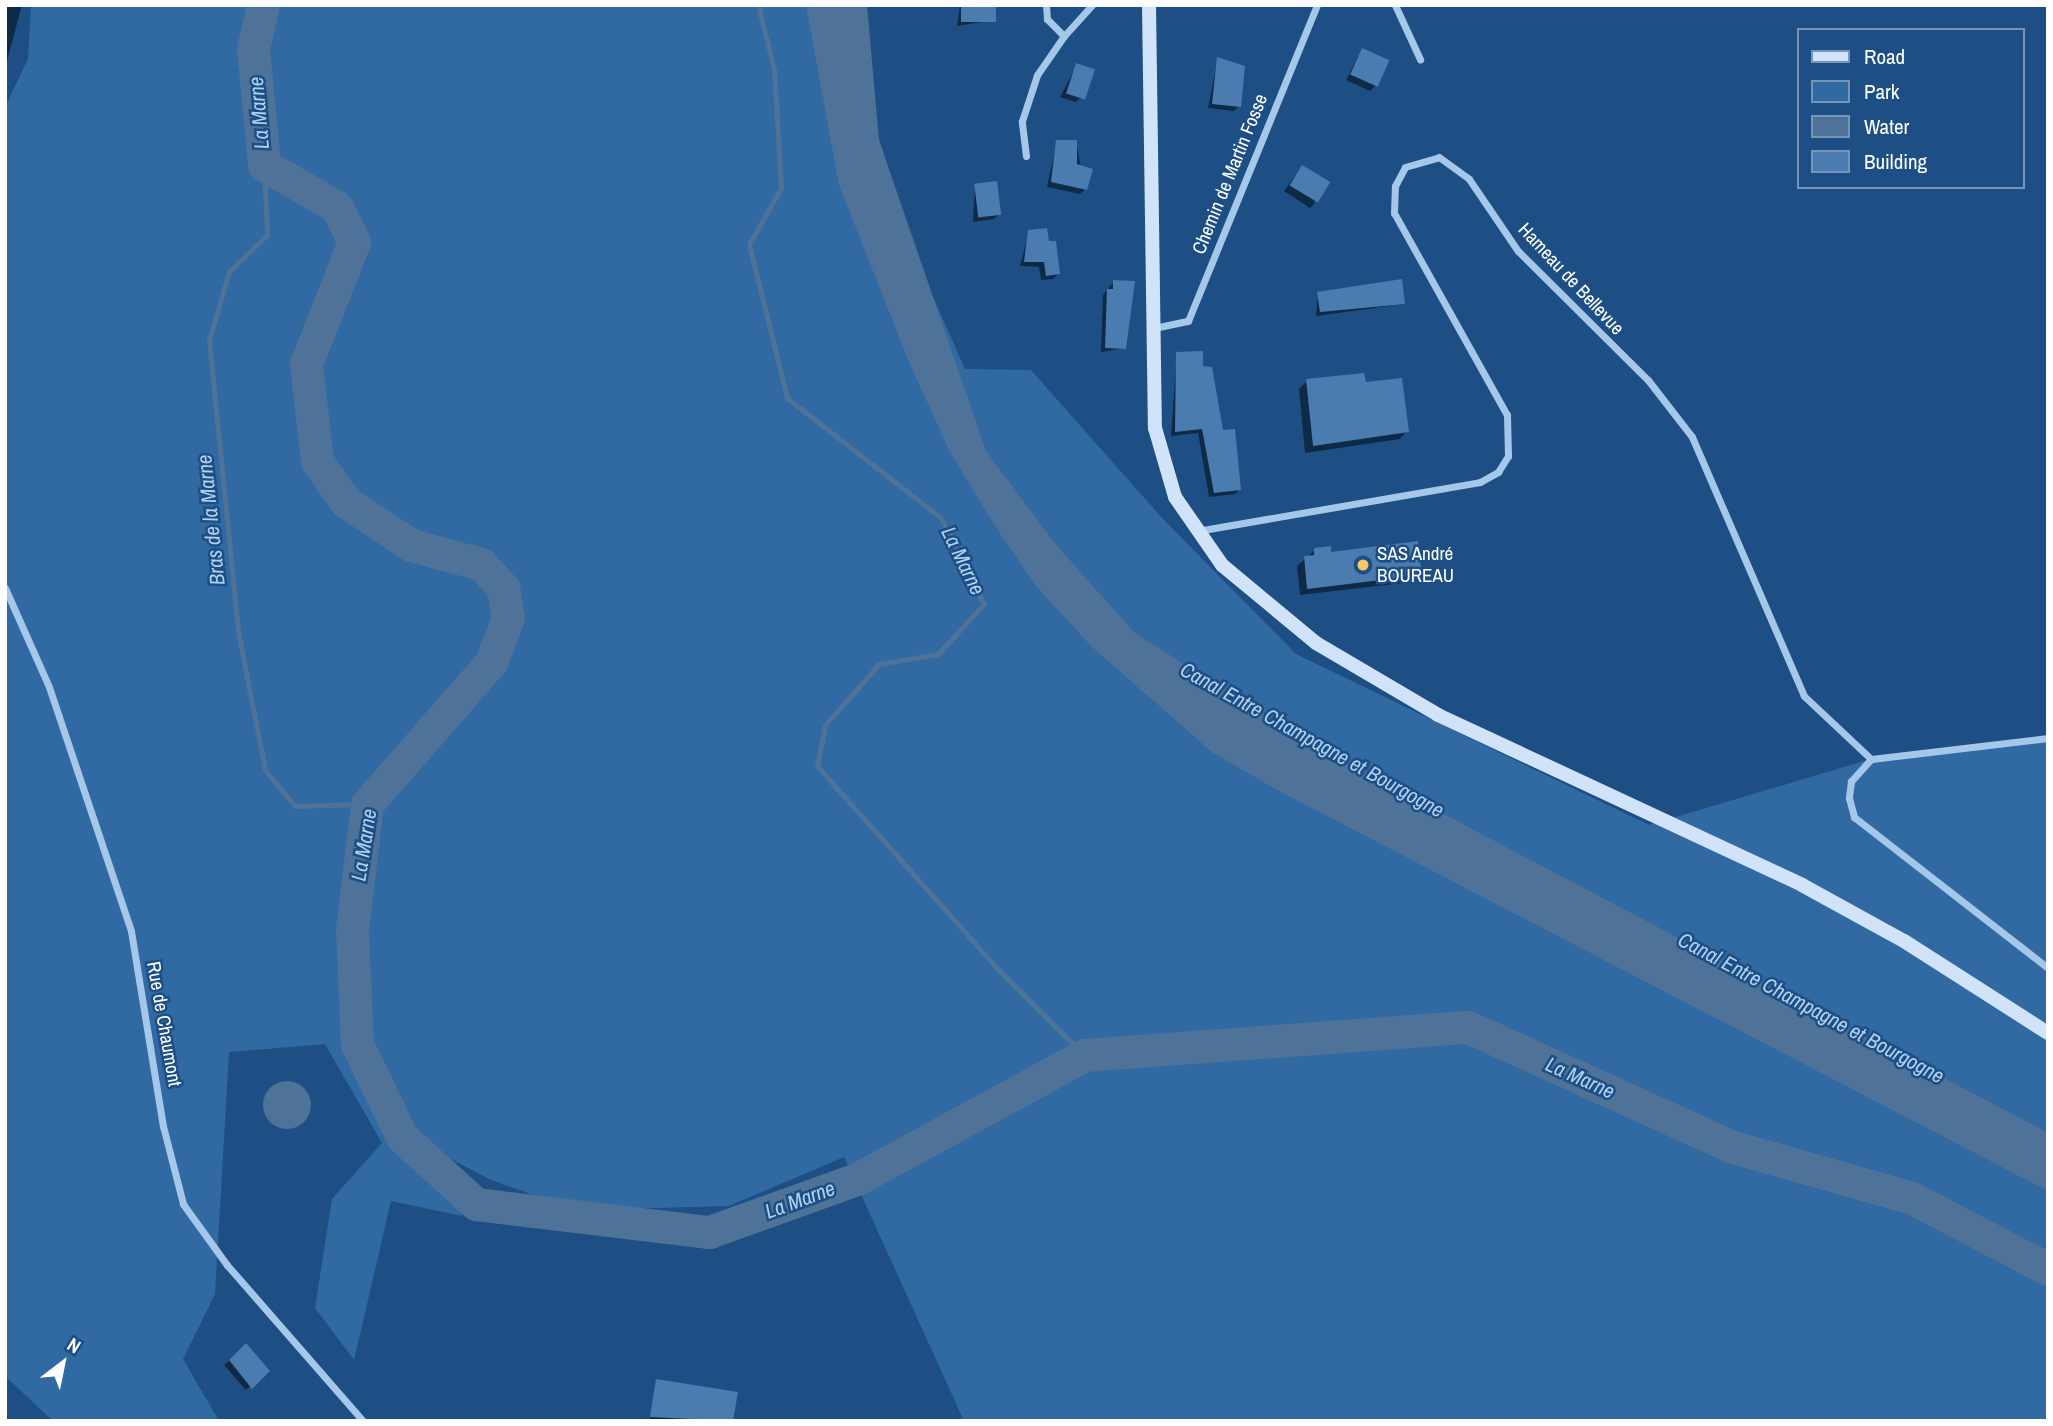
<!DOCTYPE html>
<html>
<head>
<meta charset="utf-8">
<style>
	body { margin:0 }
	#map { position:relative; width:2053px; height:1426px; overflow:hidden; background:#1d4f85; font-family:"Archivo Narrow",sans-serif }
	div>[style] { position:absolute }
	.green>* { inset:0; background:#316aa2 }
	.water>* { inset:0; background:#4e7298 }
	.round { border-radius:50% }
	.shadow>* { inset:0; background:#0007; transform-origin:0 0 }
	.stream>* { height:5px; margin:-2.5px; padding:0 2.5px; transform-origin:2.5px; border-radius:2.5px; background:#4e7298 }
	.river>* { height:33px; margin:-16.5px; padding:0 16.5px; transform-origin:16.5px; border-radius:16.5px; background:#4e7298 }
	.building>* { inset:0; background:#4a7caf; transform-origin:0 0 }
	.street>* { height:7px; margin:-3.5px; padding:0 3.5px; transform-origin:3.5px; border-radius:3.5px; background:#a5c8ea }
	.secondary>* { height:14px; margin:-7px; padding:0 7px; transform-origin:7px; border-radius:7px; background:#d0e3f8 }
	.dots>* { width:19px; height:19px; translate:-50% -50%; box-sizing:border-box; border:4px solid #1d4f85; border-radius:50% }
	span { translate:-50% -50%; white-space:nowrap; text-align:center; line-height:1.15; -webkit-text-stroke:5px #1d4f85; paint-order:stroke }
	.street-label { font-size:19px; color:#fff }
	.poi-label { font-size:19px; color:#fff }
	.left { translate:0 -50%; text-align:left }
	.water-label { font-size:21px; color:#b0d1f2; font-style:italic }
	.frame { position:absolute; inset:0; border:7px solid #fff; pointer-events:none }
	.legend { position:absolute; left:1797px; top:28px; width:228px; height:161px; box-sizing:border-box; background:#1d4f85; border:2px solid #7795b6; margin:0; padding:9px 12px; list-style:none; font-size:21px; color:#fff }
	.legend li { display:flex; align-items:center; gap:14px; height:35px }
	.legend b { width:35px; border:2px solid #7795b6 }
	.north { position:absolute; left:28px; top:1328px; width:70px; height:70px; -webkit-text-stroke:5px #1d4f85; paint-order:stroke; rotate:32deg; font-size:19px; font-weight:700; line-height:28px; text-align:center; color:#fff }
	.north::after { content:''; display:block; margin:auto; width:24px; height:32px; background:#fff; clip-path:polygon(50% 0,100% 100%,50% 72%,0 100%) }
</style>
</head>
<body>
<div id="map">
	<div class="green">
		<i style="clip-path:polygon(31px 5px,851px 5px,856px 54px,903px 229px,965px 369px,1031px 370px,1162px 518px,1296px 654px,1649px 825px,1871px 759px,2048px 738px,2048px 1421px,964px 1421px,844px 1157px,729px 1206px,577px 1210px,491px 1180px,443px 1155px,462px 1216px,391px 1201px,354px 1360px,315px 1308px,332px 1199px,382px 1143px,325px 1044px,229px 1052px,215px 1294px,183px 1359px,219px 1421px,53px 1421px,5px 1376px,5px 107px,28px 59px)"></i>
	</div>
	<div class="water">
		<i style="clip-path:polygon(806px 5px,867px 5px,879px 140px,986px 451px,1057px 546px,1135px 633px,1307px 742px,2048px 1133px,2048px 1191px,1279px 791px,1212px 752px,1092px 647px,1036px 586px,995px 526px,950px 452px,909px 362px,839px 185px)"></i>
		<i class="round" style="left:263px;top:1081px;width:48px;height:48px"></i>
	</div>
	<div class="shadow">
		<i style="clip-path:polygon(6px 5px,22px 5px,7px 61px,5px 61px)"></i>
		<i style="clip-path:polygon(960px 5px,994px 5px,994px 20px,957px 26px)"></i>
		<i style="clip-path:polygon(1362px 50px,1375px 86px,1370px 91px,1346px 80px)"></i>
		<i style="clip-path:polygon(1218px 59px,1239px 106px,1234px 111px,1208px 108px)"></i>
		<i style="clip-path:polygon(1077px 65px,1081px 97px,1076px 102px,1060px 97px)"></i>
		<i style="clip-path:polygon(1057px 142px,1076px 142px,1085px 189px,1080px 194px,1047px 187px)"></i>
		<i style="clip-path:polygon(1302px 167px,1315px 203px,1310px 208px,1284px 191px)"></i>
		<i style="clip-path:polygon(975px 185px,999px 214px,994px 219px,973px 222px)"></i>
		<i style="clip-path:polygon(1029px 232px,1047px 243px,1058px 274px,1053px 279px,1041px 280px,1039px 267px,1020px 266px)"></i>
		<i style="clip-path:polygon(1114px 282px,1124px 348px,1101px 352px,1103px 295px)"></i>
		<i style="clip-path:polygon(1318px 294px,1403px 304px,1316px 316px)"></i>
		<i style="clip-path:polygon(1177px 354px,1201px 368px,1240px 489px,1235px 494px,1209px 497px,1198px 433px,1171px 436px)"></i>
		<i style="clip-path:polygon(1307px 381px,1364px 384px,1407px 431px,1400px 439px,1305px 453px,1299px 389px)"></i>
		<i style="clip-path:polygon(1315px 550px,1330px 554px,1420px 574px,1412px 582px,1300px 595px,1297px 566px)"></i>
		<i style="left:246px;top:1346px;width:33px;height:29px;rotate:49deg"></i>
		<i style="clip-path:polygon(657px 1381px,732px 1421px,650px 1421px)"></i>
	</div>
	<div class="stream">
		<i style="left:758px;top:5px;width:66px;rotate:76deg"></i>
		<i style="left:774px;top:69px;width:119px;rotate:86.6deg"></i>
		<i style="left:781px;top:188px;width:64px;rotate:119.7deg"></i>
		<i style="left:749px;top:244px;width:159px;rotate:76.1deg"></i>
		<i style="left:787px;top:398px;width:195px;rotate:37.9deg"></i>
		<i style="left:941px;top:518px;width:96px;rotate:63.4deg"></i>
		<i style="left:984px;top:604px;width:68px;rotate:132.6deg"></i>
		<i style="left:938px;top:654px;width:60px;rotate:170.4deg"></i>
		<i style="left:879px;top:664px;width:81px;rotate:131.5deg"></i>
		<i style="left:825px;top:725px;width:42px;rotate:101deg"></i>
		<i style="left:817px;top:766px;width:269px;rotate:48.3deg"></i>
		<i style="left:996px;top:967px;width:124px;rotate:45deg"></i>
		<i style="left:264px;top:165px;width:70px;rotate:87.5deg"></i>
		<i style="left:267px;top:235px;width:53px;rotate:135.8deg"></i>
		<i style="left:229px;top:272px;width:71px;rotate:106.4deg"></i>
		<i style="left:209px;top:340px;width:292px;rotate:84.3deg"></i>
		<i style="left:238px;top:631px;width:142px;rotate:79deg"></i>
		<i style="left:265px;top:770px;width:47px;rotate:50.2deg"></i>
		<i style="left:295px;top:806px;width:72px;rotate:-1.6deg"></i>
	</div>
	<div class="river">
		<i style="left:263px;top:5px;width:44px;rotate:103.1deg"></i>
		<i style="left:253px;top:48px;width:118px;rotate:84.6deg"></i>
		<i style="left:264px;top:165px;width:84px;rotate:29.9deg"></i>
		<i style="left:337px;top:207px;width:39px;rotate:64deg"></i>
		<i style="left:354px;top:242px;width:131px;rotate:111.5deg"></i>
		<i style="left:306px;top:364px;width:98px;rotate:83.5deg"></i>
		<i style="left:317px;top:461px;width:50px;rotate:54.7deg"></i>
		<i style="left:346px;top:502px;width:78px;rotate:33.5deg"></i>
		<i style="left:411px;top:545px;width:73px;rotate:15.2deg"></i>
		<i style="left:481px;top:564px;width:33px;rotate:47deg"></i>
		<i style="left:503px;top:588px;width:30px;rotate:81deg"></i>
		<i style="left:508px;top:618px;width:47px;rotate:111.1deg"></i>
		<i style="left:491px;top:662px;width:189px;rotate:131.1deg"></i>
		<i style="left:367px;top:804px;width:126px;rotate:96.8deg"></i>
		<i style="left:352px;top:929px;width:115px;rotate:87.5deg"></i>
		<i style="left:357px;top:1044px;width:103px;rotate:64.2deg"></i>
		<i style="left:402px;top:1137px;width:100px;rotate:42.2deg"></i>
		<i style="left:476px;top:1204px;width:235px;rotate:6.9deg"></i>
		<i style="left:709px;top:1232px;width:157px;rotate:-19.7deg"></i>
		<i style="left:857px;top:1179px;width:259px;rotate:-28.6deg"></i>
		<i style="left:1084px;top:1055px;width:385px;rotate:-4.2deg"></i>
		<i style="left:1468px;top:1027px;width:291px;rotate:24.4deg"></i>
		<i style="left:1733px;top:1147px;width:186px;rotate:15.9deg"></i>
		<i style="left:1912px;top:1198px;width:153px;rotate:27.6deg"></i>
	</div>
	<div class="building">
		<i style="left:961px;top:5px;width:35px;height:17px"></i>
		<i style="left:1362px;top:48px;width:30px;height:29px;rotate:24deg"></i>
		<i style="clip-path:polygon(1217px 57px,1245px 66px,1241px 107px,1212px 104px)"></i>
		<i style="left:1076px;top:63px;width:20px;height:32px;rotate:18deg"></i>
		<i style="clip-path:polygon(1056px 140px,1077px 140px,1077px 164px,1093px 169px,1087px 190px,1051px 182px)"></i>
		<i style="left:1302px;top:165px;width:33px;height:24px;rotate:31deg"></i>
		<i style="left:997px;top:181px;width:34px;height:23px;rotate:83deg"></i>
		<i style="clip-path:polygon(1047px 228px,1049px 241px,1056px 241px,1060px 274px,1046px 276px,1044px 262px,1024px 262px,1028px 230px)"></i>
		<i style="clip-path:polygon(1402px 279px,1405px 304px,1320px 312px,1317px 292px)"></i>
		<i style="clip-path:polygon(1113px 280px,1135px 281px,1126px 349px,1105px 348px,1107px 289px,1113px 289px)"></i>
		<i style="clip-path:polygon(1203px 351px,1203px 366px,1212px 367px,1223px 430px,1235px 429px,1241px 490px,1214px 493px,1202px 429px,1175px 432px,1176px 352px)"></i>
		<i style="clip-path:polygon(1364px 373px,1366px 382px,1402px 378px,1409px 432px,1313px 446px,1306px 379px)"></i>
		<i style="clip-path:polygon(1418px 541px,1422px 575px,1307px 589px,1304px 556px,1314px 555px,1314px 548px,1331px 546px,1331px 552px)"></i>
		<i style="clip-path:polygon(246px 1343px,270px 1371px,252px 1389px,229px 1360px)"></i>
		<i style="clip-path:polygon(656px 1379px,738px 1392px,733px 1421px,650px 1417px)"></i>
	</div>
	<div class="street">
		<i style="left:1395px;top:5px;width:60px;rotate:65.2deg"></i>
		<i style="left:1064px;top:36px;width:42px;rotate:-47.9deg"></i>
		<i style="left:1026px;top:156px;width:35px;rotate:-97deg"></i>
		<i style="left:1022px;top:121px;width:48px;rotate:-71.9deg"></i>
		<i style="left:1037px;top:75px;width:47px;rotate:-55.3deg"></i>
		<i style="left:1064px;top:36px;width:24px;rotate:-135deg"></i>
		<i style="left:1047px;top:19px;width:14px;rotate:-94deg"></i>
		<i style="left:1154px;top:328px;width:35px;rotate:-12deg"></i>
		<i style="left:1188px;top:321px;width:341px;rotate:-67.8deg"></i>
		<i style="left:1197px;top:531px;width:287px;rotate:-9.8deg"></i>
		<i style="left:1480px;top:482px;width:21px;rotate:-29deg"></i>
		<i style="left:1498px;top:472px;width:19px;rotate:-58deg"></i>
		<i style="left:1508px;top:456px;width:41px;rotate:-91.4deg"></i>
		<i style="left:1507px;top:415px;width:231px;rotate:-119.2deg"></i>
		<i style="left:1394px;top:213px;width:27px;rotate:-88deg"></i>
		<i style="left:1395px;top:186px;width:21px;rotate:-62deg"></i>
		<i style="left:1405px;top:167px;width:35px;rotate:-16deg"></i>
		<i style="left:1439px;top:157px;width:37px;rotate:36deg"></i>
		<i style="left:1469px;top:179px;width:87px;rotate:55.8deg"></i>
		<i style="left:1518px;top:251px;width:183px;rotate:44.8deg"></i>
		<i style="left:1648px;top:380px;width:72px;rotate:52.3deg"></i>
		<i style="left:1692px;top:437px;width:282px;rotate:66.6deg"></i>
		<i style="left:1804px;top:696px;width:92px;rotate:43.2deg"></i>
		<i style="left:5px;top:588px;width:108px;rotate:66deg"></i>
		<i style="left:49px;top:687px;width:257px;rotate:71.4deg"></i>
		<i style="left:131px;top:931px;width:198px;rotate:80.7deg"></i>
		<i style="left:163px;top:1126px;width:81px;rotate:75.6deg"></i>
		<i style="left:183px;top:1204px;width:75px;rotate:54.2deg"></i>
		<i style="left:227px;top:1265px;width:207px;rotate:48.9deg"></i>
		<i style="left:2048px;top:738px;width:178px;rotate:173.2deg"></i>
		<i style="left:1871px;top:759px;width:30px;rotate:132deg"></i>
		<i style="left:1851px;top:781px;width:17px;rotate:97deg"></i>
		<i style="left:1849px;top:798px;width:20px;rotate:75deg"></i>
		<i style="left:1854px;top:817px;width:246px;rotate:37.9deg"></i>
	</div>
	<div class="secondary">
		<i style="left:1149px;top:5px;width:423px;rotate:89.2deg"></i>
		<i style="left:1155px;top:428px;width:72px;rotate:73.8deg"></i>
		<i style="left:1175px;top:497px;width:83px;rotate:55.3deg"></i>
		<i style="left:1222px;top:565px;width:122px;rotate:39.7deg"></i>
		<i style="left:1316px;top:643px;width:142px;rotate:30.5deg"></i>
		<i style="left:1438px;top:715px;width:402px;rotate:25deg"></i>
		<i style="left:1802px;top:885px;width:116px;rotate:28.8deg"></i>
		<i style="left:1904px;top:941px;width:171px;rotate:32.6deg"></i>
	</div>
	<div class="dots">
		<i style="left:1363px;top:565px;background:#fac764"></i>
	</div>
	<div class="street-label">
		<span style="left:1230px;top:174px;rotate:-68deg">Chemin de Martin Fosse</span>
		<span style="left:1571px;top:279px;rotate:47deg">Hameau de Bellevue</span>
		<span style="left:164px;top:1024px;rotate:80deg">Rue de Chaumont</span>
	</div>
	<div class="poi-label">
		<span class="left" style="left:1377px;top:565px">SAS André<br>BOUREAU</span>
	</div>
	<div class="water-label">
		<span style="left:259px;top:113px;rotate:-95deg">La Marne</span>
		<span style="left:211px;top:520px;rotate:-96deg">Bras de la Marne</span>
		<span style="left:963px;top:561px;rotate:64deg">La Marne</span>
		<span style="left:1312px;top:740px;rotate:29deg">Canal Entre Champagne et Bourgogne</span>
		<span style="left:364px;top:845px;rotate:-81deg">La Marne</span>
		<span style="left:1811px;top:1008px;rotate:28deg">Canal Entre Champagne et Bourgogne</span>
		<span style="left:1580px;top:1078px;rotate:24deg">La Marne</span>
		<span style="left:800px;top:1200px;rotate:-20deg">La Marne</span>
	</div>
	<div class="frame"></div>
	<ul class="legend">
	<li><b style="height:9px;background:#d0e3f8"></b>Road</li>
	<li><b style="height:19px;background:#316aa2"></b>Park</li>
	<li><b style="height:19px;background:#4e7298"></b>Water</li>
	<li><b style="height:19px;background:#4a7caf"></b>Building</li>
	</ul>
	<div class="north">N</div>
</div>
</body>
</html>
